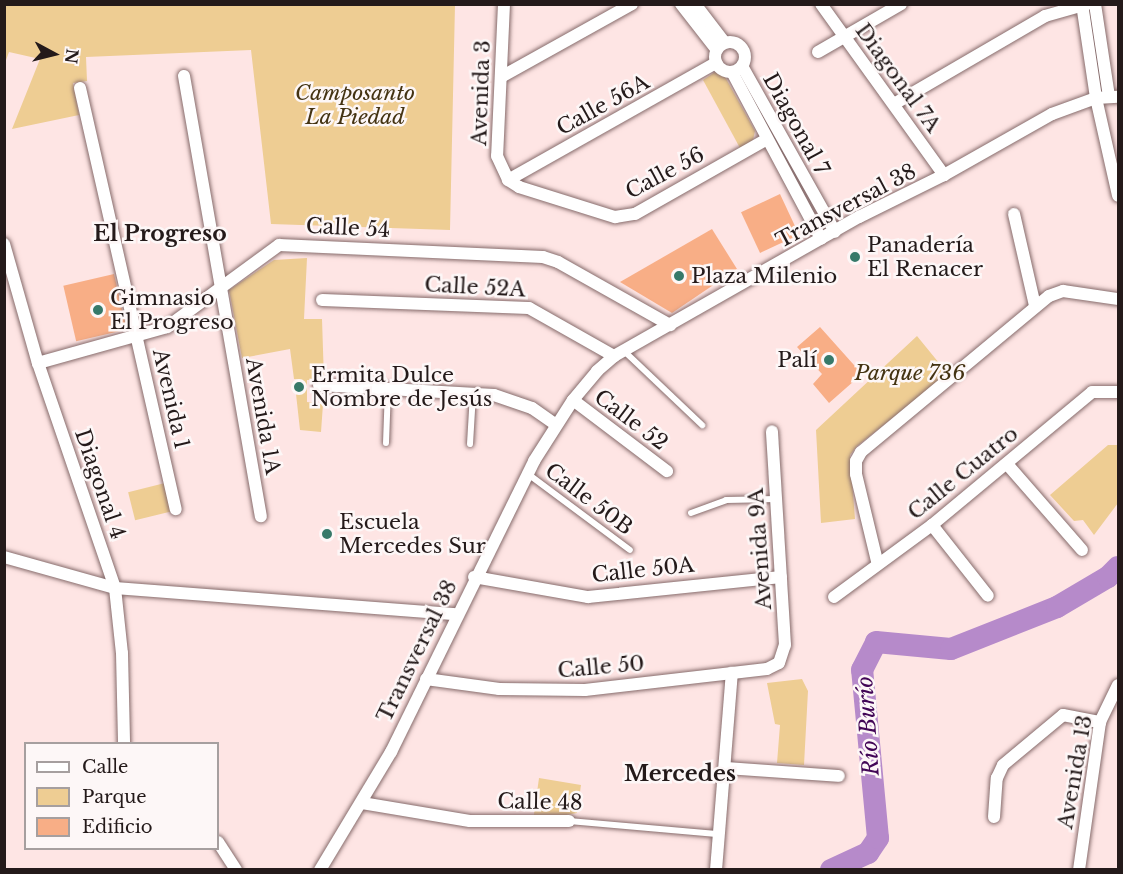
<!DOCTYPE html>
<html>
<head>
<meta charset="utf-8">
<style>
	body { margin:0 }
	#map { position:relative; width:1123px; height:874px; overflow:hidden; background:#fee5e4; font-family:"Libre Baskerville",serif }
	div>[style] { position:absolute }
	.green>* { inset:0; background:#eecd93; transform-origin:0 0 }
	.river>* { height:22px; margin:-11px; padding:0 11px; transform-origin:11px; border-radius:11px; background:#b68aca }
	.building>* { inset:0; background:#f8ae86; transform-origin:0 0 }
	.roads { filter:drop-shadow(0 0 2px #866b6b) drop-shadow(0 0 2px #866b6b) }
	.lane>* { height:6px; margin:-3px; padding:0 3px; transform-origin:3px; border-radius:3px; background:#fff }
	.street>* { height:12px; margin:-6px; padding:0 6px; transform-origin:6px; border-radius:6px; background:#fff }
	.street>.ring { margin:-6px; padding:0; box-sizing:content-box; background:none; border:12px solid #fff; border-radius:50% }
	.dots>* { width:16px; height:16px; translate:-50% -50%; box-sizing:border-box; border:3px solid #fdf7f7; border-radius:50% }
	span { translate:-50% -50%; white-space:nowrap; text-align:center; line-height:1.15; -webkit-text-stroke:5px #fdf7f7; paint-order:stroke }
	.street-label { font-size:21px; color:#241a1a }
	.park-label { font-size:21px; color:#443312; font-style:italic }
	.poi-label { font-size:21px; color:#241a1a }
	.left { translate:0 -50%; text-align:left }
	.right { translate:-100% -50%; text-align:right }
	.neighbourhood-label { font-size:22px; color:#241a1a; font-weight:700 }
	.water-label { font-size:22px; color:#420656; font-style:italic }
	.frame { position:absolute; inset:0; border:6px solid #241a1a; pointer-events:none }
	.legend { position:absolute; left:24px; top:742px; width:195px; height:108px; box-sizing:border-box; background:#fdf7f7; border:2px solid #a69f9f; margin:0; padding:8px 10px; list-style:none; font-size:18px; color:#241a1a }
	.legend li { display:flex; align-items:center; gap:12px; height:30px }
	.legend b { width:30px; border:2px solid #a69f9f }
	.north { position:absolute; left:24px; top:24px; width:60px; height:60px; -webkit-text-stroke:4px #fdf7f7; paint-order:stroke; rotate:97deg; font-size:16px; font-weight:700; line-height:24px; text-align:center; color:#241a1a }
	.north::after { content:''; display:block; margin:auto; width:21px; height:27px; background:#241a1a; clip-path:polygon(50% 0,100% 100%,50% 72%,0 100%) }
</style>
</head>
<body>
<div id="map">
	<div class="green">
		<i style="clip-path:polygon(6px 4px,455px 5px,450px 230px,271px 224px,251px 50px,86px 57px,87px 81px,73px 83px,79px 115px,12px 129px,40px 59px,9px 52px,5px 63px)"></i>
		<i style="clip-path:polygon(715px 72px,724px 75px,755px 131px,753px 140px,740px 148px,703px 80px)"></i>
		<i style="clip-path:polygon(307px 258px,304px 319px,322px 319px,324px 380px,307px 380px,307px 402px,323px 404px,321px 432px,300px 430px,296px 394px,303px 394px,303px 380px,294px 379px,290px 349px,242px 358px,229px 290px,274px 260px)"></i>
		<i style="clip-path:polygon(917px 336px,948px 374px,857px 446px,850px 455px,855px 519px,821px 523px,816px 430px)"></i>
		<i style="clip-path:polygon(1108px 445px,1118px 445px,1118px 503px,1094px 535px,1083px 520px,1074px 521px,1050px 495px)"></i>
		<i style="left:165px;top:483px;width:29px;height:38px;rotate:76deg"></i>
		<i style="clip-path:polygon(802px 679px,808px 691px,804px 765px,777px 763px,780px 725px,775px 724px,767px 683px)"></i>
		<i style="clip-path:polygon(539px 778px,581px 785px,577px 813px,533px 821px)"></i>
	</div>
	<div class="river">
		<i style="left:831px;top:870px;width:41px;rotate:-24.7deg"></i>
		<i style="left:868px;top:853px;width:18px;rotate:-56deg"></i>
		<i style="left:878px;top:838px;width:169px;rotate:-95.4deg"></i>
		<i style="left:862px;top:670px;width:31px;rotate:-63deg"></i>
		<i style="left:876px;top:642px;width:75px;rotate:5.3deg"></i>
		<i style="left:951px;top:649px;width:114px;rotate:-21.6deg"></i>
		<i style="left:1057px;top:607px;width:59px;rotate:-30.5deg"></i>
		<i style="left:1108px;top:577px;width:14px;rotate:-45deg"></i>
	</div>
	<div class="building">
		<i style="left:780px;top:194px;width:45px;height:43px;rotate:65deg"></i>
		<i style="clip-path:polygon(712px 229px,737px 269px,672px 313px,620px 282px)"></i>
		<i style="left:114px;top:274px;width:57px;height:52px;rotate:77deg"></i>
		<i style="clip-path:polygon(820px 327px,862px 374px,829px 403px,813px 384px,822px 374px,797px 347px)"></i>
	</div>
	<div class="roads">
		<div class="lane">
			<i style="left:624px;top:351px;width:108px;rotate:43.5deg"></i>
			<i style="left:386px;top:443px;width:54px;rotate:-87.9deg"></i>
			<i style="left:470px;top:444px;width:50px;rotate:-86.6deg"></i>
			<i style="left:528px;top:474px;width:127px;rotate:36.7deg"></i>
			<i style="left:691px;top:513px;width:37px;rotate:-20deg"></i>
			<i style="left:726px;top:500px;width:50px;rotate:-1.1deg"></i>
			<i style="left:569px;top:821px;width:151px;rotate:5deg"></i>
		</div>
		<div class="street">
			<i style="left:504px;top:4px;width:152px;rotate:92.6deg"></i>
			<i style="left:497px;top:156px;width:26px;rotate:65deg"></i>
			<i style="left:508px;top:180px;width:13px;rotate:32deg"></i>
			<i style="left:519px;top:187px;width:101px;rotate:17.4deg"></i>
			<i style="left:615px;top:217px;width:20px;rotate:-9deg"></i>
			<i style="left:635px;top:214px;width:152px;rotate:-29.6deg"></i>
			<i style="left:681px;top:4px;width:58px;rotate:52deg"></i>
			<i style="left:695px;top:4px;width:49px;rotate:52.4deg"></i>
			<i style="left:821px;top:4px;width:211px;rotate:54.3deg"></i>
			<i style="left:1082px;top:4px;width:95px;rotate:81.5deg"></i>
			<i style="left:1096px;top:98px;width:100px;rotate:77.3deg"></i>
			<i style="left:1095px;top:4px;width:94px;rotate:81.4deg"></i>
			<i class="ring" style="left:715px;top:42px;width:18px;height:18px"></i>
			<i style="left:818px;top:52px;width:96px;rotate:-30deg"></i>
			<i style="left:742px;top:66px;width:190px;rotate:60.7deg"></i>
			<i style="left:732px;top:72px;width:189px;rotate:61.9deg"></i>
			<i style="left:184px;top:76px;width:447px;rotate:80.1deg"></i>
			<i style="left:501px;top:77px;width:150px;rotate:-29.1deg"></i>
			<i style="left:80px;top:88px;width:432px;rotate:77.2deg"></i>
			<i style="left:894px;top:104px;width:175px;rotate:-30.2deg"></i>
			<i style="left:1045px;top:16px;width:44px;rotate:-15.9deg"></i>
			<i style="left:508px;top:180px;width:239px;rotate:-29.4deg"></i>
			<i style="left:1014px;top:214px;width:94px;rotate:77.1deg"></i>
			<i style="left:4px;top:244px;width:124px;rotate:74.1deg"></i>
			<i style="left:38px;top:363px;width:238px;rotate:71.1deg"></i>
			<i style="left:115px;top:588px;width:65px;rotate:83.9deg"></i>
			<i style="left:122px;top:653px;width:91px;rotate:88.7deg"></i>
			<i style="left:322px;top:300px;width:207px;rotate:2.2deg"></i>
			<i style="left:529px;top:308px;width:98px;rotate:29.5deg"></i>
			<i style="left:38px;top:363px;width:134px;rotate:-15.6deg"></i>
			<i style="left:167px;top:327px;width:139px;rotate:-36.2deg"></i>
			<i style="left:279px;top:245px;width:264px;rotate:2.6deg"></i>
			<i style="left:543px;top:257px;width:16px;rotate:18deg"></i>
			<i style="left:558px;top:262px;width:129px;rotate:29.4deg"></i>
			<i style="left:319px;top:385px;width:175px;rotate:3.3deg"></i>
			<i style="left:494px;top:395px;width:40px;rotate:18.9deg"></i>
			<i style="left:532px;top:408px;width:29px;rotate:35deg"></i>
			<i style="left:573px;top:400px;width:118px;rotate:37.1deg"></i>
			<i style="left:1007px;top:464px;width:114px;rotate:48.9deg"></i>
			<i style="left:932px;top:525px;width:90px;rotate:51.7deg"></i>
			<i style="left:4px;top:557px;width:115px;rotate:15.6deg"></i>
			<i style="left:115px;top:588px;width:342px;rotate:4.4deg"></i>
			<i style="left:877px;top:561px;width:89px;rotate:-103.6deg"></i>
			<i style="left:856px;top:474px;width:13px;rotate:-90deg"></i>
			<i style="left:856px;top:461px;width:10px;rotate:-61deg"></i>
			<i style="left:861px;top:452px;width:244px;rotate:-39.7deg"></i>
			<i style="left:1049px;top:296px;width:15px;rotate:-20deg"></i>
			<i style="left:1063px;top:291px;width:56px;rotate:8.3deg"></i>
			<i style="left:474px;top:577px;width:116px;rotate:10deg"></i>
			<i style="left:588px;top:597px;width:194px;rotate:-5.9deg"></i>
			<i style="left:834px;top:597px;width:122px;rotate:-36.3deg"></i>
			<i style="left:932px;top:525px;width:208px;rotate:-39.7deg"></i>
			<i style="left:1092px;top:392px;width:26px"></i>
			<i style="left:426px;top:679px;width:74px;rotate:7.8deg"></i>
			<i style="left:499px;top:689px;width:86px;rotate:0.7deg"></i>
			<i style="left:585px;top:690px;width:183px;rotate:-6.6deg"></i>
			<i style="left:767px;top:669px;width:13px;rotate:-27deg"></i>
			<i style="left:779px;top:663px;width:19px;rotate:-72deg"></i>
			<i style="left:785px;top:645px;width:214px;rotate:-93.5deg"></i>
			<i style="left:725px;top:768px;width:114px;rotate:4deg"></i>
			<i style="left:362px;top:803px;width:109px;rotate:9.5deg"></i>
			<i style="left:470px;top:821px;width:99px"></i>
			<i style="left:994px;top:817px;width:39px;rotate:-86deg"></i>
			<i style="left:997px;top:778px;width:14px;rotate:-65deg"></i>
			<i style="left:1003px;top:765px;width:78px;rotate:-39.8deg"></i>
			<i style="left:1063px;top:715px;width:38px;rotate:11deg"></i>
			<i style="left:218px;top:842px;width:33px;rotate:57deg"></i>
			<i style="left:320px;top:870px;width:138px;rotate:-59deg"></i>
			<i style="left:391px;top:752px;width:324px;rotate:-63.8deg"></i>
			<i style="left:534px;top:461px;width:72px;rotate:-57.4deg"></i>
			<i style="left:573px;top:400px;width:38px;rotate:-50deg"></i>
			<i style="left:597px;top:371px;width:23px;rotate:-41deg"></i>
			<i style="left:614px;top:356px;width:282px;rotate:-29.6deg"></i>
			<i style="left:859px;top:217px;width:95px;rotate:-26.3deg"></i>
			<i style="left:944px;top:175px;width:124px;rotate:-29.5deg"></i>
			<i style="left:1052px;top:114px;width:47px;rotate:-20deg"></i>
			<i style="left:1096px;top:98px;width:22px;rotate:-3deg"></i>
			<i style="left:716px;top:870px;width:198px;rotate:-85.4deg"></i>
			<i style="left:1079px;top:870px;width:149px;rotate:-81.9deg"></i>
			<i style="left:1100px;top:722px;width:41px;rotate:-64.1deg"></i>
		</div>
	</div>
	<div class="dots">
		<i style="left:855px;top:257px;background:#377969"></i>
		<i style="left:679px;top:276px;background:#377969"></i>
		<i style="left:98px;top:310px;background:#377969"></i>
		<i style="left:829px;top:360px;background:#377969"></i>
		<i style="left:299px;top:387px;background:#377969"></i>
		<i style="left:327px;top:534px;background:#377969"></i>
	</div>
	<div class="street-label">
		<span style="left:898px;top:78px;rotate:54deg">Diagonal 7A</span>
		<span style="left:481px;top:93px;rotate:-88deg">Avenida 3</span>
		<span style="left:603px;top:105px;rotate:-29deg">Calle 56A</span>
		<span style="left:796px;top:124px;rotate:61deg">Diagonal 7</span>
		<span style="left:665px;top:173px;rotate:-28deg">Calle 56</span>
		<span style="left:846px;top:206px;rotate:-28deg">Transversal 38</span>
		<span style="left:348px;top:228px;rotate:3deg">Calle 54</span>
		<span style="left:475px;top:287px;rotate:3deg">Calle 52A</span>
		<span style="left:171px;top:399px;rotate:77deg">Avenida 1</span>
		<span style="left:263px;top:416px;rotate:80deg">Avenida 1A</span>
		<span style="left:631px;top:420px;rotate:37deg">Calle 52</span>
		<span style="left:963px;top:473px;rotate:-39deg">Calle Cuatro</span>
		<span style="left:100px;top:484px;rotate:71deg">Diagonal 4</span>
		<span style="left:589px;top:499px;rotate:37deg">Calle 50B</span>
		<span style="left:760px;top:549px;rotate:-94deg">Avenida 9A</span>
		<span style="left:643px;top:570px;rotate:-6deg">Calle 50A</span>
		<span style="left:417px;top:651px;rotate:-64deg">Transversal 38</span>
		<span style="left:601px;top:667px;rotate:-5deg">Calle 50</span>
		<span style="left:1075px;top:772px;rotate:-80deg">Avenida 13</span>
		<span style="left:540px;top:802px;rotate:1deg">Calle 48</span>
	</div>
	<div class="park-label">
		<span style="left:355px;top:105px">Camposanto<br>La Piedad</span>
		<span style="left:910px;top:373px">Parque 736</span>
	</div>
	<div class="poi-label">
		<span class="left" style="left:867px;top:257px">Panadería<br>El Renacer</span>
		<span class="left" style="left:691px;top:276px">Plaza Milenio</span>
		<span class="left" style="left:110px;top:310px">Gimnasio<br>El Progreso</span>
		<span class="right" style="left:817px;top:360px">Palí</span>
		<span class="left" style="left:311px;top:387px">Ermita Dulce<br>Nombre de Jesús</span>
		<span class="left" style="left:339px;top:534px">Escuela<br>Mercedes Sur</span>
	</div>
	<div class="neighbourhood-label">
		<span style="left:160px;top:234px">El Progreso</span>
		<span style="left:680px;top:774px">Mercedes</span>
	</div>
	<div class="water-label">
		<span style="left:868px;top:726px;rotate:-94deg">Río Burío</span>
	</div>
	<div class="frame"></div>
	<ul class="legend">
	<li><b style="height:8px;background:#fff"></b>Calle</li>
	<li><b style="height:16px;background:#eecd93"></b>Parque</li>
	<li><b style="height:16px;background:#f8ae86"></b>Edificio</li>
	</ul>
	<div class="north">N</div>
</div>
</body>
</html>
